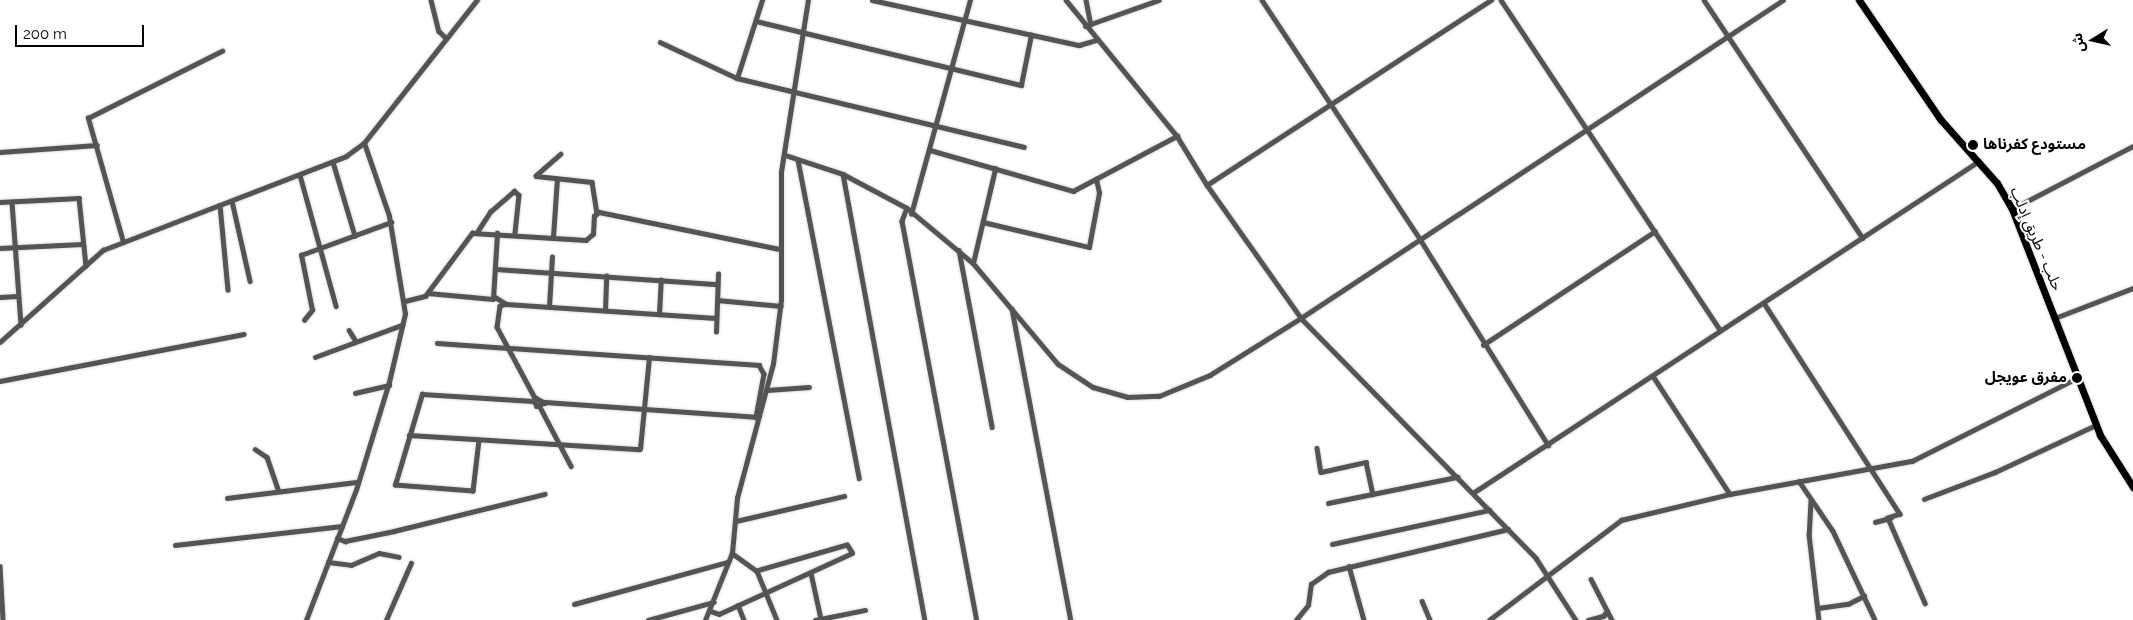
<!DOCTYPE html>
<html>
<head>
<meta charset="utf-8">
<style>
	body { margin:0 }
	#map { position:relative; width:2133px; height:620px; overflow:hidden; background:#fff; font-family:Raleway,"Noto Sans Arabic",sans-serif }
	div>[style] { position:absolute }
	.roads { filter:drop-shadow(0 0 1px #dbdbdb) drop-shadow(0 0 1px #dbdbdb) }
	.minor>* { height:4.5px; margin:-2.25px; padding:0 2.25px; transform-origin:2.25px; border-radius:2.25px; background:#545454 }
	.highway>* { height:7px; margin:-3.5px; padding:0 3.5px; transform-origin:3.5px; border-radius:3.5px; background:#000 }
	.dots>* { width:14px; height:14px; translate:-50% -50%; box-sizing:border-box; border:2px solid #fff; border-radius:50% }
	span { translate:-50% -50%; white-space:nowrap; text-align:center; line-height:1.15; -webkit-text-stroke:4px #fff; paint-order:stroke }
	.poi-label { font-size:15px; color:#000; font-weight:700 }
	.left { translate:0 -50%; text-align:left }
	.right { translate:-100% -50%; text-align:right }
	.street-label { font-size:15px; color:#000 }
	.north { position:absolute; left:2068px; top:15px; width:50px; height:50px; -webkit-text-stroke:4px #fff; paint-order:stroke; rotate:260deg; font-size:14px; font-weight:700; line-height:20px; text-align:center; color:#000 }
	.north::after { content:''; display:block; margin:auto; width:18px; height:22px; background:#000; clip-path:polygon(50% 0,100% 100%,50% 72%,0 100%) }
	.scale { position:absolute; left:15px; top:25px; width:129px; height:22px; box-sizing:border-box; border:2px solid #000; border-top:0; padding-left:6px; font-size:15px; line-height:18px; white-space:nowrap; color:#000; -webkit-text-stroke:4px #fff; paint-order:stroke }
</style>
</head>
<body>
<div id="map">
	<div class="roads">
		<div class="minor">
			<i style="left:431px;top:0;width:32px;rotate:76deg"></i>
			<i style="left:439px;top:31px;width:8px;rotate:45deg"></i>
			<i style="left:872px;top:0;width:212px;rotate:12.3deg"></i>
			<i style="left:1079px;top:45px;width:19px;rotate:-16deg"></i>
			<i style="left:1066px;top:0;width:176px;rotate:50.8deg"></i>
			<i style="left:1177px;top:136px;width:57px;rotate:58.5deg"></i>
			<i style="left:1207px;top:185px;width:163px;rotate:54.7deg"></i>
			<i style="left:1301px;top:318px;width:336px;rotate:45.6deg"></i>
			<i style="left:1536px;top:558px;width:74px;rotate:57.2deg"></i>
			<i style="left:1086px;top:0;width:25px;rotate:79deg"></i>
			<i style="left:1262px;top:0;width:287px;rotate:56.5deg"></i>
			<i style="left:1420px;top:239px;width:243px;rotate:58.1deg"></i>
			<i style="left:1501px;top:0;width:396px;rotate:56.4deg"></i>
			<i style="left:1704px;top:0;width:286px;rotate:56.3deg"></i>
			<i style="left:756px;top:21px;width:273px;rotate:13.6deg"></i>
			<i style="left:1021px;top:85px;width:51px;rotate:-78.7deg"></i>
			<i style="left:1085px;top:26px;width:78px;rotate:-19.4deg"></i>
			<i style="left:660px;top:42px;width:85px;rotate:25.1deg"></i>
			<i style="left:737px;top:78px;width:295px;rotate:13.5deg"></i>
			<i style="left:737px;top:78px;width:82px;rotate:-72.2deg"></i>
			<i style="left:930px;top:150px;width:149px;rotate:16deg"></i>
			<i style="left:1073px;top:191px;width:118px;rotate:-27.9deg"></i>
			<i style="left:0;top:152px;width:97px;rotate:-4.1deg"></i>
			<i style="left:561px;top:154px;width:33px;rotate:139deg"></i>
			<i style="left:536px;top:176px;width:56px;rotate:6.1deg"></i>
			<i style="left:592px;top:182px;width:31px;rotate:81deg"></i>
			<i style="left:785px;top:155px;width:61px;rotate:18.1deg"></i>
			<i style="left:843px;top:174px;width:72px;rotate:28deg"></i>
			<i style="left:907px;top:208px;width:86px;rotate:39.8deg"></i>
			<i style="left:973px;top:263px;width:132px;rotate:49.9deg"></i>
			<i style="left:1058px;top:364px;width:42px;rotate:33.3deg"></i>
			<i style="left:1093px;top:387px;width:35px;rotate:16deg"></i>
			<i style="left:1127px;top:397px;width:32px;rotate:-2deg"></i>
			<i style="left:1159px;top:396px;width:55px;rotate:-22.4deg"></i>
			<i style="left:1210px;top:375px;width:107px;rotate:-32.1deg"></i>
			<i style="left:1301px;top:318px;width:577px;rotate:-33.41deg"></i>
			<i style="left:798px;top:160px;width:324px;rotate:79.1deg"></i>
			<i style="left:333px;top:162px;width:77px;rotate:73.4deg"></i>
			<i style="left:843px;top:174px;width:453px;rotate:79.6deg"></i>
			<i style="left:300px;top:175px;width:136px;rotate:74.6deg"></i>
			<i style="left:1207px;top:185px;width:339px;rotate:-33.1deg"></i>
			<i style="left:232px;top:201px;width:82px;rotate:77.3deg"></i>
			<i style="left:0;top:202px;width:79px;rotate:-2.9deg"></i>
			<i style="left:79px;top:198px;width:68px;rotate:84.1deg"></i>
			<i style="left:12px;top:202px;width:123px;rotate:85.8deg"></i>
			<i style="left:220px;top:205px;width:85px;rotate:84.6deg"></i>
			<i style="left:907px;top:208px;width:14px;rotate:111deg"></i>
			<i style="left:902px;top:221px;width:406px;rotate:79.4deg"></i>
			<i style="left:2012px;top:209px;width:136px;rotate:-27.5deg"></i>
			<i style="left:911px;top:214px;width:222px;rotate:-74.6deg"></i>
			<i style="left:983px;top:222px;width:109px;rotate:13.3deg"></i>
			<i style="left:1089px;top:247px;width:55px;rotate:-79.5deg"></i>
			<i style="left:1099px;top:193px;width:14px;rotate:-102deg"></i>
			<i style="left:477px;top:232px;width:24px;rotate:-57deg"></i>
			<i style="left:490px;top:212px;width:32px;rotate:-41deg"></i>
			<i style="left:514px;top:191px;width:6px;rotate:39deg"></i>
			<i style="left:519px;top:195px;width:39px;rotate:96deg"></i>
			<i style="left:553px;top:237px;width:58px;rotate:-86.1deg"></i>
			<i style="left:123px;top:242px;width:129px;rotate:-105.8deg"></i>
			<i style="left:88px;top:118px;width:150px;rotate:-26.6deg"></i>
			<i style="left:0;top:248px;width:82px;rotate:-2.8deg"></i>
			<i style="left:959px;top:250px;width:180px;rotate:79.4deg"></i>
			<i style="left:973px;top:263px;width:97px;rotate:-76.8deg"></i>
			<i style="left:496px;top:269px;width:222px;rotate:3.9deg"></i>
			<i style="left:428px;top:293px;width:65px;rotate:5.3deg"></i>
			<i style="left:493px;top:299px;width:66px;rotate:-86.5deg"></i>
			<i style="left:0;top:297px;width:17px;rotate:-3deg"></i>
			<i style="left:495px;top:297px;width:13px;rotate:32deg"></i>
			<i style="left:506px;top:304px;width:6px;rotate:162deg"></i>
			<i style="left:500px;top:306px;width:21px;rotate:98deg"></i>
			<i style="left:497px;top:327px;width:81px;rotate:61.8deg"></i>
			<i style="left:717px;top:300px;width:64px;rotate:5.4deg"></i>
			<i style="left:405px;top:301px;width:21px;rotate:-14deg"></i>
			<i style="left:425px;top:296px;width:79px;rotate:-53.3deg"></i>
			<i style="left:472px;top:233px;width:114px;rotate:3.5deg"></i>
			<i style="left:586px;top:240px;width:9px;rotate:-41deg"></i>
			<i style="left:593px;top:234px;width:18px;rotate:-87deg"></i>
			<i style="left:594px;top:216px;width:6px;rotate:-39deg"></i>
			<i style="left:599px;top:212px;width:184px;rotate:11.6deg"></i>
			<i style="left:1764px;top:303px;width:251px;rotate:57.2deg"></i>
			<i style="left:1900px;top:514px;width:13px;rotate:162deg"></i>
			<i style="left:1888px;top:518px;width:93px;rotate:66.5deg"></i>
			<i style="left:506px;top:304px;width:210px;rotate:3.8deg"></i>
			<i style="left:549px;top:307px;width:50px;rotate:-86.6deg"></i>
			<i style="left:1012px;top:309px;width:317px;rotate:79.3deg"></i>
			<i style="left:605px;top:311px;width:35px;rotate:-88deg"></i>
			<i style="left:659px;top:314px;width:34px;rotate:-87deg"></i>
			<i style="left:2055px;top:318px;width:84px;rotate:-21deg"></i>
			<i style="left:304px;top:320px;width:13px;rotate:-51deg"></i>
			<i style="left:312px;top:310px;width:56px;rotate:-101.3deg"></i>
			<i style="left:301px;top:255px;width:96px;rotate:-20.1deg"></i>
			<i style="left:349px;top:330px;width:13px;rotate:58deg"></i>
			<i style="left:716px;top:332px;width:58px;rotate:-88deg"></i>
			<i style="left:0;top:342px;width:138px;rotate:-41.8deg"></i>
			<i style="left:103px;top:250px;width:261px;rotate:-21.1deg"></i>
			<i style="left:346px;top:156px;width:22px;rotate:-36deg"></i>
			<i style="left:364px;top:143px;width:182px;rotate:-51.7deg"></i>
			<i style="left:437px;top:343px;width:323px;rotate:3.9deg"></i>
			<i style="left:759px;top:365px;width:10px;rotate:61deg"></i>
			<i style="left:764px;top:374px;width:44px;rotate:100.5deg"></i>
			<i style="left:1483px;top:345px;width:206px;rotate:-33.5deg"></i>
			<i style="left:315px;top:357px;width:93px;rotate:-20.2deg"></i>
			<i style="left:1653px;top:376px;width:141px;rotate:56.9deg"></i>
			<i style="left:0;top:381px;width:248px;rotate:-10.9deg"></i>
			<i style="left:767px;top:390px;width:42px;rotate:-4.1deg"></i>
			<i style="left:355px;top:393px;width:35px;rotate:-13deg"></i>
			<i style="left:545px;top:402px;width:214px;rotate:4deg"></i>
			<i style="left:539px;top:405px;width:69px;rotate:62.3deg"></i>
			<i style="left:409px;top:435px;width:231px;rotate:3.5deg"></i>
			<i style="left:640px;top:449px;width:92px;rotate:-84.4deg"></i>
			<i style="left:479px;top:440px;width:51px;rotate:96.7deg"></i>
			<i style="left:473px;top:491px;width:78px;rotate:-175.6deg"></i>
			<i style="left:395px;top:485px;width:95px;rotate:-73.5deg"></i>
			<i style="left:422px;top:394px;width:111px;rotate:3.6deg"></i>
			<i style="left:533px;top:401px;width:4px;rotate:-45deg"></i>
			<i style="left:536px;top:398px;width:10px;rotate:29deg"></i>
			<i style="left:545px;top:403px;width:9px;rotate:159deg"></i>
			<i style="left:537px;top:406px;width:6px;rotate:-129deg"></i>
			<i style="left:1317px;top:448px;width:24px;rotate:81deg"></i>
			<i style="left:1321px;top:472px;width:46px;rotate:-12.5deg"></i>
			<i style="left:1366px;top:462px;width:33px;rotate:78deg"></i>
			<i style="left:255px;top:449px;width:14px;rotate:34deg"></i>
			<i style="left:267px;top:457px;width:36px;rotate:71deg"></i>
			<i style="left:1799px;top:481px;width:60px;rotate:55.8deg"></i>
			<i style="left:1833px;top:531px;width:98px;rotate:64.7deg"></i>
			<i style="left:1473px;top:493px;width:605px;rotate:-33.27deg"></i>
			<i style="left:227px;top:498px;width:132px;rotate:-7deg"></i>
			<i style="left:1924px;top:499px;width:76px;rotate:-20.8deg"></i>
			<i style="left:1995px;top:472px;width:111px;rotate:-25deg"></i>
			<i style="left:1811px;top:501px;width:33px;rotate:93deg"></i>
			<i style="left:1809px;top:534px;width:87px;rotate:83.4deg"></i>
			<i style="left:1328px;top:503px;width:132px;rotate:-11.4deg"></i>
			<i style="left:736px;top:521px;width:111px;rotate:-13deg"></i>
			<i style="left:1875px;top:522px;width:16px;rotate:-15deg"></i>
			<i style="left:337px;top:538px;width:9px;rotate:21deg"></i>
			<i style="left:345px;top:541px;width:50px;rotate:-11.5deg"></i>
			<i style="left:394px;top:531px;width:155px;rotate:-13.8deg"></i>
			<i style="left:1332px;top:544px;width:161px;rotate:-12.2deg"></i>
			<i style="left:175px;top:545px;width:168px;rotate:-6.5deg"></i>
			<i style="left:732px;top:553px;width:31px;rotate:36deg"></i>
			<i style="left:757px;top:571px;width:53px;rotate:67.8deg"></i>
			<i style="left:328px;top:562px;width:23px;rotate:7deg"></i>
			<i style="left:351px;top:565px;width:30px;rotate:-23deg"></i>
			<i style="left:379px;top:553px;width:20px;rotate:11deg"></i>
			<i style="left:0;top:566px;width:54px;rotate:86.8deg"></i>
			<i style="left:1349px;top:566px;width:56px;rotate:74.5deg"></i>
			<i style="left:811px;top:573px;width:47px;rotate:77.7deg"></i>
			<i style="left:1591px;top:579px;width:46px;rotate:62.9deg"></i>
			<i style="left:1422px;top:601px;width:21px;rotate:67deg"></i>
			<i style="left:574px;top:604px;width:160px;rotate:-15.3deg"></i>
			<i style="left:738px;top:605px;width:16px;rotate:68deg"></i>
			<i style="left:1818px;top:608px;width:30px;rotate:-8deg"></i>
			<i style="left:1848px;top:604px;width:18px;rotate:-27deg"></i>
			<i style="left:710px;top:611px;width:9px;rotate:18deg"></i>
			<i style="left:719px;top:614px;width:146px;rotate:-24.6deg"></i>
			<i style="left:852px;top:553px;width:9px;rotate:-122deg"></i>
			<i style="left:847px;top:545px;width:94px;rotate:163.9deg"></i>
			<i style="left:306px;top:620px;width:139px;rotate:-69deg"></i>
			<i style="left:356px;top:490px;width:113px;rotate:-73deg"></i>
			<i style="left:389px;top:382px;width:70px;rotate:-76.8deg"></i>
			<i style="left:405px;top:314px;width:99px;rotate:-99.3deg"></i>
			<i style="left:389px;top:216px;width:77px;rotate:-108.9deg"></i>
			<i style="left:386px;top:620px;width:62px;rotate:-66.3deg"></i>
			<i style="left:648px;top:620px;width:68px;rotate:-15.3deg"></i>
			<i style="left:705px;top:620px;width:72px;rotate:-68.1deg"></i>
			<i style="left:732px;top:553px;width:55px;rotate:-84.8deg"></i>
			<i style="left:737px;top:498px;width:139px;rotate:-75deg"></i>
			<i style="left:773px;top:364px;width:64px;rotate:-82.9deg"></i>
			<i style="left:781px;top:300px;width:128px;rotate:-90deg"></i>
			<i style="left:781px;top:172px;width:174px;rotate:-81.1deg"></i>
			<i style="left:815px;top:620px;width:51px;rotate:-11.3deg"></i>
			<i style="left:1296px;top:620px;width:19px;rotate:-51deg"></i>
			<i style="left:1308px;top:605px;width:21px;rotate:-82deg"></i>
			<i style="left:1311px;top:584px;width:21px;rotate:-35deg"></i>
			<i style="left:1328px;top:572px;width:185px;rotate:-13.4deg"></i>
			<i style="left:1489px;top:620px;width:166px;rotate:-37.1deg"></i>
			<i style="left:1621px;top:520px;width:112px;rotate:-13.4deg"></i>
			<i style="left:1730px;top:494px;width:185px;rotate:-10.3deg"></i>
			<i style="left:1912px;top:461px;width:185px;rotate:-26.7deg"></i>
			<i style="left:1588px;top:620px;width:16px;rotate:-15deg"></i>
			<i style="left:1603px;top:616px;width:6px;rotate:-51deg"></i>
		</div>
		<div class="highway">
			<i style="left:1859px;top:0;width:145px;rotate:55.7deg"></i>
			<i style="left:1941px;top:120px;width:84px;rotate:48.4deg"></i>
			<i style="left:1997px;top:183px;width:30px;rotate:60deg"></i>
			<i style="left:2012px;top:209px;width:243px;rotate:68.7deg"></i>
			<i style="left:2100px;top:435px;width:62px;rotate:57.6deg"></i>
		</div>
	</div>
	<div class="dots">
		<i style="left:1973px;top:145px;background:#000"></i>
		<i style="left:2077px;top:378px;background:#000"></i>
	</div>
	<div class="poi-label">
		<span class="left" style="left:1983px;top:145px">مستودع كفرناها</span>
		<span class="right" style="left:2067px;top:378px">مفرق عويجل</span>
	</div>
	<div class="street-label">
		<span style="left:2036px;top:239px;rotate:67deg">حلب - طريق إدلب</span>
	</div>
	<div class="north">ش</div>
	<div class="scale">200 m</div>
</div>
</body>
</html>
